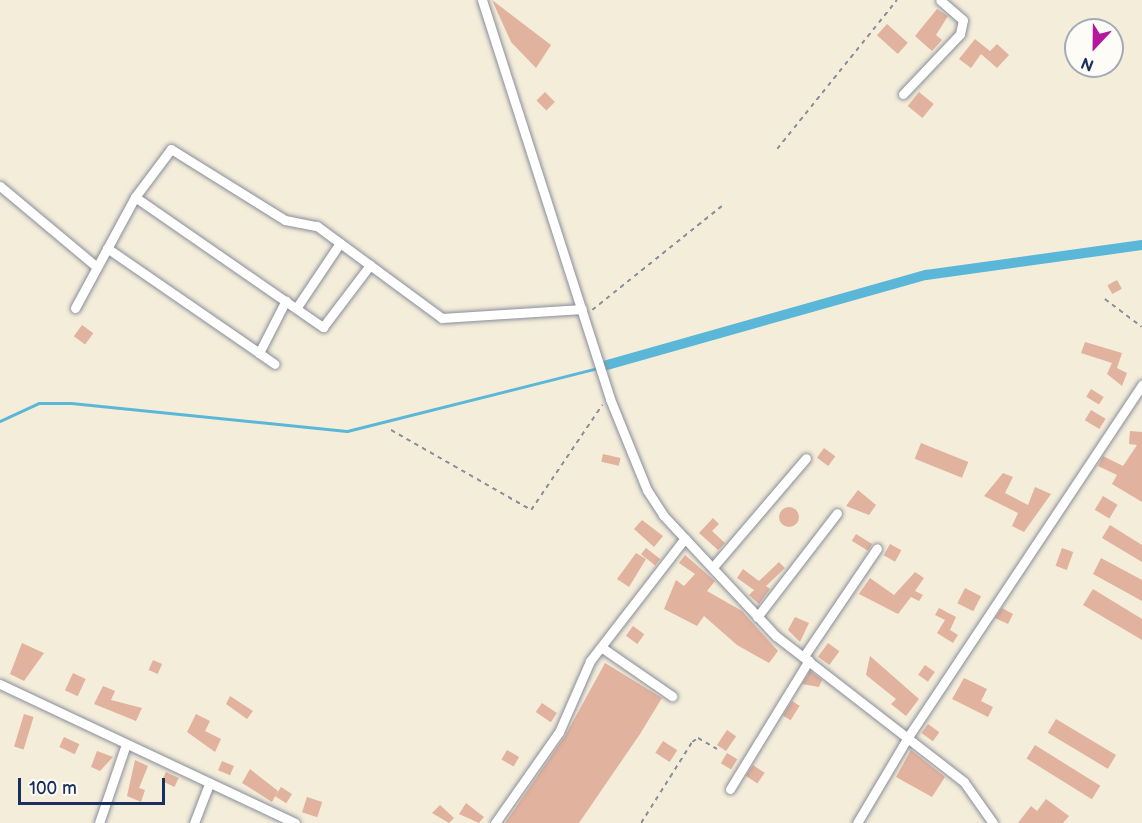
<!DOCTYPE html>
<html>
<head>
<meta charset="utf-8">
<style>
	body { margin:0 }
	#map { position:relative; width:1142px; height:823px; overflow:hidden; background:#f4edd9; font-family:"Balsamiq Sans",sans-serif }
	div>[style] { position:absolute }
	.stream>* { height:3px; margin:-1.5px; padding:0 1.5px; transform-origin:1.5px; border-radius:1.5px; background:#5ab7d8 }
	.canal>* { height:10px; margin:-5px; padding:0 5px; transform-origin:5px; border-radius:5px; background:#5ab7d8 }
	.building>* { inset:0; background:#e1b29e; transform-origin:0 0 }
	.round { border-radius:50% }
	.path>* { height:1.5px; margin-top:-0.75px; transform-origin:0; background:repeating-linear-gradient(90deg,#888e9c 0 4.5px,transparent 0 9px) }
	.roads { filter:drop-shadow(0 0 2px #888e9c) drop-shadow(0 0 2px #888e9c) }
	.minor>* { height:9px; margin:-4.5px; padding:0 4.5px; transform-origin:4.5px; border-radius:4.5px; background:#fff }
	span { translate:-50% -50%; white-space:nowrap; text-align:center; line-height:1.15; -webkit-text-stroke:4.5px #fdfcf7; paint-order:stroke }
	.north { position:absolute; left:1064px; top:18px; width:60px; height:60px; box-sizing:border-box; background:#fdfcf7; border:2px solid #a3aaba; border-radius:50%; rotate:202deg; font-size:16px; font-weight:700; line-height:24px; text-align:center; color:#1b2f5e }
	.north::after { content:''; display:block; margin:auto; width:21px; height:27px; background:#b5179e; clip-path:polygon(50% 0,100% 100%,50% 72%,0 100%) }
	.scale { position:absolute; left:18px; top:778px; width:147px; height:27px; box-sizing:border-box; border:3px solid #1b2f5e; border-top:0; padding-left:8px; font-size:18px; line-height:21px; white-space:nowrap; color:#1b2f5e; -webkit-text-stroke:4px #fdfcf7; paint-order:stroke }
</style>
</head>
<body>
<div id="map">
	<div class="stream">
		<i style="left:0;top:421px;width:43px;rotate:-24.8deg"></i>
		<i style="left:39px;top:403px;width:32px"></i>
		<i style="left:71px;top:403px;width:277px;rotate:5.8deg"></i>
		<i style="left:347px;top:431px;width:258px;rotate:-14.1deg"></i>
	</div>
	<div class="canal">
		<i style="left:600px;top:367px;width:339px;rotate:-15.8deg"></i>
		<i style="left:926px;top:275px;width:218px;rotate:-7.9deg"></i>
	</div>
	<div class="building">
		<i style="clip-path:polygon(492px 0,551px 45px,536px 68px,511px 42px)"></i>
		<i style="clip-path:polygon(937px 9px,948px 16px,936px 35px,942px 40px,932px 51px,915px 36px)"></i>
		<i style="left:887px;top:24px;width:28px;height:15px;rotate:42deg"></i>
		<i style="clip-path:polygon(975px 39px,990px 51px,997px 44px,1009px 55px,997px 68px,981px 54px,971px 68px,959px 59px)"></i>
		<i style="left:545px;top:92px;width:14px;height:12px;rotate:45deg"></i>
		<i style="left:919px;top:92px;width:19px;height:18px;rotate:39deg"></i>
		<i style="left:1117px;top:280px;width:10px;height:11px;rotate:61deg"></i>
		<i style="left:82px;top:325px;width:14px;height:14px;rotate:36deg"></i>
		<i style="clip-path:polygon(1085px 342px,1122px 353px,1117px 368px,1127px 373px,1122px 386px,1107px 374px,1112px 363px,1081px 353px)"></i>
		<i style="left:1091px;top:389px;width:15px;height:9px;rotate:32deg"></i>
		<i style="left:1091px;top:410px;width:17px;height:12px;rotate:31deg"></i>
		<i style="clip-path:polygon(1130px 431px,1142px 432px,1142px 502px,1112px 484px,1117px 475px,1098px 466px,1103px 456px,1123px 466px,1137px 445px,1129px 444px)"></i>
		<i style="left:921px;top:443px;width:51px;height:17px;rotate:22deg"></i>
		<i style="left:824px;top:448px;width:14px;height:12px;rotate:36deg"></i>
		<i style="left:603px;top:454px;width:18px;height:8px;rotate:13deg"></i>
		<i style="clip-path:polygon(1003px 473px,1013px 477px,1005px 493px,1028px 505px,1035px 487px,1051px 494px,1024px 532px,1012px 526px,1018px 513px,984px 496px)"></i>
		<i style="clip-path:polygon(858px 490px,876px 505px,869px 515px,846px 506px)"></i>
		<i style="left:1103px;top:496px;width:17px;height:16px;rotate:31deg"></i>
		<i class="round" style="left:779px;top:507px;width:20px;height:20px"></i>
		<i style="clip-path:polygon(713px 518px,719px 524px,712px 531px,725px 543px,718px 550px,699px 533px)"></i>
		<i style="clip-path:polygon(642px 520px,663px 536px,654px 547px,634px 529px)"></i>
		<i style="clip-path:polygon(1110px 525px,1142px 545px,1142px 562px,1102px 538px)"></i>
		<i style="left:856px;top:534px;width:19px;height:8px;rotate:32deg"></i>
		<i style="left:890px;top:544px;width:13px;height:13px;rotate:29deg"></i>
		<i style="left:646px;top:548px;width:18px;height:8px;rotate:38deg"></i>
		<i style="left:1062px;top:548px;width:12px;height:19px;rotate:20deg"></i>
		<i style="clip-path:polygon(636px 553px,646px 559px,629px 587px,617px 579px)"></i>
		<i style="clip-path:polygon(685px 555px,715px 581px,707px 591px,742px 611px,778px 651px,769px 663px,737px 645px,704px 616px,697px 626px,664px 609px,676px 580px,684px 586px,695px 574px,679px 563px)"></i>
		<i style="clip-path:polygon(1101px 558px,1142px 580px,1142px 601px,1093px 574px)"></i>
		<i style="clip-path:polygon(779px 562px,785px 568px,766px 586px,770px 589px,759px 604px,749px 595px,754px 590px,737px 578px,743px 569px,759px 581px)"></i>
		<i style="clip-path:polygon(915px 572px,924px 578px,915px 591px,923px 595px,919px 601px,911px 597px,898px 614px,859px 594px,870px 578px,894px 595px)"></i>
		<i style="left:965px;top:588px;width:18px;height:17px;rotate:27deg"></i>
		<i style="clip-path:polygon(1093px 589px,1142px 619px,1142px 640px,1083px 605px)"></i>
		<i style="clip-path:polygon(939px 608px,956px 617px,950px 630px,958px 635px,953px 643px,937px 633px,945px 620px,935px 615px)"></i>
		<i style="clip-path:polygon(1002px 608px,1013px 614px,1008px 624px,995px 618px)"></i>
		<i style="clip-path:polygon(795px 617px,809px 623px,800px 642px,788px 630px)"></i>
		<i style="left:633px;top:626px;width:14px;height:12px;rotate:36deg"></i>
		<i style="clip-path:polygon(22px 643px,44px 653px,24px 681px,10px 674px)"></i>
		<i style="left:828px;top:643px;width:14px;height:17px;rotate:36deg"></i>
		<i style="clip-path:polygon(870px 656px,919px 699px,906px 716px,891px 704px,896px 699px,866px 675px)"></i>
		<i style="left:153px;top:660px;width:10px;height:11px;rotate:24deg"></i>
		<i style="clip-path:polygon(605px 663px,662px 698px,640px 734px,579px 823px,505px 823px,565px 736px)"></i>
		<i style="left:925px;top:665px;width:12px;height:12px;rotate:35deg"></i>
		<i style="clip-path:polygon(810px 671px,822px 680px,819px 687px,802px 684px)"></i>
		<i style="left:73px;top:673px;width:14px;height:19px;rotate:25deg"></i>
		<i style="clip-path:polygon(964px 678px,987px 689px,981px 701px,993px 707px,988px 717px,952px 699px)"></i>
		<i style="clip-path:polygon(103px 686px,115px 691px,111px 700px,142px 708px,136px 721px,94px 704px)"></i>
		<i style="clip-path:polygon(230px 696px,253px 711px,247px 719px,226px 704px)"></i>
		<i style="left:792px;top:701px;width:9px;height:17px;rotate:32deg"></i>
		<i style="left:542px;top:703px;width:18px;height:11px;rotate:34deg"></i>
		<i style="left:24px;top:714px;width:10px;height:34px;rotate:17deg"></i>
		<i style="clip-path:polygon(196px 714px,210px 721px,205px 731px,221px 739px,215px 752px,187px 732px)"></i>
		<i style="left:1056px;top:719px;width:70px;height:16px;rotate:31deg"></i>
		<i style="left:928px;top:724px;width:14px;height:11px;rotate:36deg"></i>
		<i style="left:727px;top:730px;width:11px;height:18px;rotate:34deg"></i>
		<i style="left:64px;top:737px;width:17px;height:11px;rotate:25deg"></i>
		<i style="left:663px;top:741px;width:17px;height:14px;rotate:33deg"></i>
		<i style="left:1035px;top:745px;width:77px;height:16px;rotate:32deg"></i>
		<i style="left:507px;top:750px;width:14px;height:11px;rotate:30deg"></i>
		<i style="clip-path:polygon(911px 750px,945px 777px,932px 797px,896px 777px)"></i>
		<i style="clip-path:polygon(97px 751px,113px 757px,100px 771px,91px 767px)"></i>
		<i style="left:727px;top:753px;width:12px;height:12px;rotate:31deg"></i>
		<i style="clip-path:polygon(135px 760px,148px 766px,139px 788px,145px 790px,141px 802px,127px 796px)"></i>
		<i style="left:222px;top:761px;width:13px;height:10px;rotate:23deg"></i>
		<i style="left:753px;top:765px;width:14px;height:13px;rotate:34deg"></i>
		<i style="clip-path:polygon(250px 769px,278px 791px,272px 802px,242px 783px)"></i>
		<i style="left:166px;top:772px;width:14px;height:10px;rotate:25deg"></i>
		<i style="left:281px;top:787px;width:13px;height:11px;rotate:32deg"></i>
		<i style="left:307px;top:797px;width:16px;height:16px;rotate:18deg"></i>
		<i style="clip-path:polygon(1046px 799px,1069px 816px,1063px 823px,1018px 823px,1031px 806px,1037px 811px)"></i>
		<i style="clip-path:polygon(466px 803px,484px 817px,479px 823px,459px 814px)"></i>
		<i style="clip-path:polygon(440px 805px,454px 818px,449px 823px,432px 813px)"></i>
	</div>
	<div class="path">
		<i style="left:777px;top:149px;width:191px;rotate:-51.2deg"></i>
		<i style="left:1105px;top:299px;width:46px;rotate:37.1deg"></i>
		<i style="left:592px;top:310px;width:166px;rotate:-38.7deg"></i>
		<i style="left:391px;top:430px;width:161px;rotate:29.7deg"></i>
		<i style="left:531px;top:510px;width:127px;rotate:-55.9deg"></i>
		<i style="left:641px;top:823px;width:96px;rotate:-57.8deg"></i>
		<i style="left:692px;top:742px;width:7px;rotate:-34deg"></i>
		<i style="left:698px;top:738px;width:22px;rotate:30deg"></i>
	</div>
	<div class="roads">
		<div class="minor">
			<i style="left:482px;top:0;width:419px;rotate:72.2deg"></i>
			<i style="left:610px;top:399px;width:98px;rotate:67.9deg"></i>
			<i style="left:647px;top:490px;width:30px;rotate:57deg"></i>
			<i style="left:663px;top:515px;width:166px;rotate:47deg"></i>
			<i style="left:776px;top:636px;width:238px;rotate:37.8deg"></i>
			<i style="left:964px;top:782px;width:50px;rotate:54.7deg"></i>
			<i style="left:903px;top:94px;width:83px;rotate:-46.5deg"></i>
			<i style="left:960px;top:34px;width:14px;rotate:-78deg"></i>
			<i style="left:963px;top:20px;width:30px;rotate:-139deg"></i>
			<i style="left:0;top:186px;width:126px;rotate:39.9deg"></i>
			<i style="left:135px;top:197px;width:229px;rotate:34.7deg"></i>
			<i style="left:323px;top:327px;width:78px;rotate:-52.8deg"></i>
			<i style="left:107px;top:248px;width:185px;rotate:34.6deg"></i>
			<i style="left:259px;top:353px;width:59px;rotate:-63deg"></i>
			<i style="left:297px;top:307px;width:77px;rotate:-56.1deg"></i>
			<i style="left:75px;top:308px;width:126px;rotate:-61.6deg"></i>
			<i style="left:135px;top:197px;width:60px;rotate:-53.1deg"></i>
			<i style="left:171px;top:149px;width:134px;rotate:31.9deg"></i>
			<i style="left:285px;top:220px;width:33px;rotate:11deg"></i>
			<i style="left:317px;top:226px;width:155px;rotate:36.4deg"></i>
			<i style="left:442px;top:318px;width:140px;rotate:-3.7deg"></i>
			<i style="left:259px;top:353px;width:19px;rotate:35deg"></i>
			<i style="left:713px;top:567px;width:143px;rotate:-49.5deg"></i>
			<i style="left:757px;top:617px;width:131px;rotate:-52.4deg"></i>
			<i style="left:604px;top:649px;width:83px;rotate:34.7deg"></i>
			<i style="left:804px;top:656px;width:130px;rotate:-55.9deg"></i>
			<i style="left:0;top:684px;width:326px;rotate:25.2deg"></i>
			<i style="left:730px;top:789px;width:151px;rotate:-58.5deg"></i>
			<i style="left:99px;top:823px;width:83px;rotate:-71.1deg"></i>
			<i style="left:194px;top:823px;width:42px;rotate:-69deg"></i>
			<i style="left:495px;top:823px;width:111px;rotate:-54.9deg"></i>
			<i style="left:559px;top:732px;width:77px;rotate:-66.4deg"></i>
			<i style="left:590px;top:661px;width:155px;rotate:-52.3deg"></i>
			<i style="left:857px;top:823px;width:100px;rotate:-59.3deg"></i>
			<i style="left:908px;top:737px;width:423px;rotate:-56.4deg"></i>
		</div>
	</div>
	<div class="north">N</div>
	<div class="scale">100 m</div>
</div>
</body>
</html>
